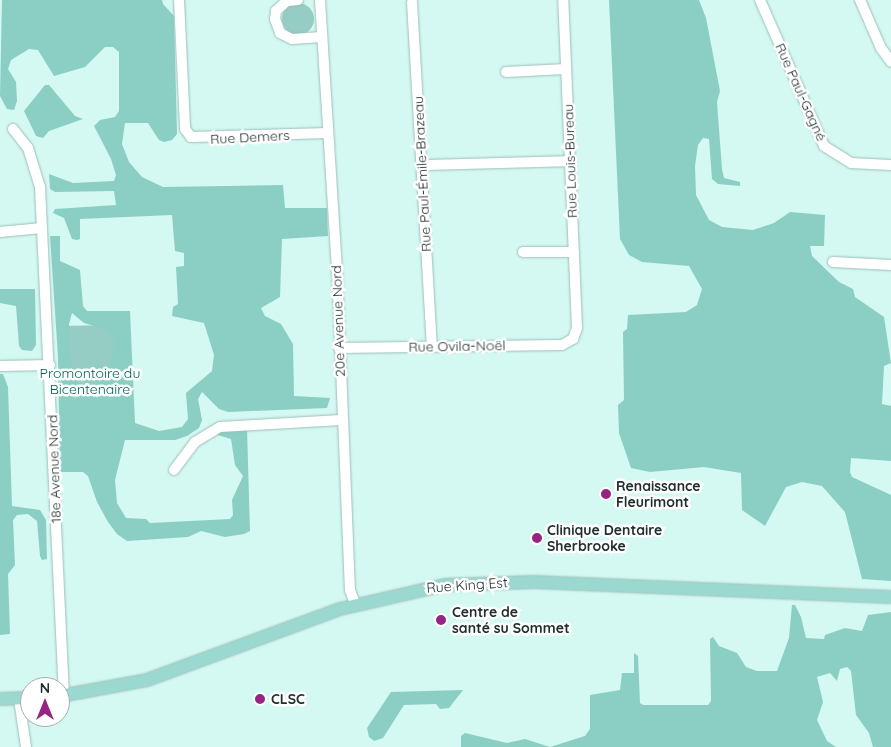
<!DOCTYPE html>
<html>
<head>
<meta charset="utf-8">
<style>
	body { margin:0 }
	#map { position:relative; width:891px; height:747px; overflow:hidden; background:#d4f8f2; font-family:Quicksand,sans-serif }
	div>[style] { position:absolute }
	.green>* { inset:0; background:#95ccc4; transform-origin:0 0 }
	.round { border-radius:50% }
	.forest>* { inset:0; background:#8bcec4 }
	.roads { filter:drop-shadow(0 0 1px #9cbfb9) drop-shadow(0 0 1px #9cbfb9) }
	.minor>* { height:10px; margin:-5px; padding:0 5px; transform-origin:5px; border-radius:5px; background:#fff }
	.major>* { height:12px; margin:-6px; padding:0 6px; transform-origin:6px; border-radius:6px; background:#9bd8d0 }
	.dots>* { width:14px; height:14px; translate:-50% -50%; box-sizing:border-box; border:2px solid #fff; border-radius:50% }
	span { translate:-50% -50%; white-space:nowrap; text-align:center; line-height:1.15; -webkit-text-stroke:5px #fff; paint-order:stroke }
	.street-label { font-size:14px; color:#212f2d }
	.park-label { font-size:14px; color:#00625a }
	.poi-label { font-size:14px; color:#212f2d; font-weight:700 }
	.left { translate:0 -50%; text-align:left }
	.north { position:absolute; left:20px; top:677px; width:50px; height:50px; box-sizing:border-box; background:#fff; border:1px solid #a6acab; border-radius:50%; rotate:0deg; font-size:14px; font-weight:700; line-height:20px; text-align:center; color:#212f2d }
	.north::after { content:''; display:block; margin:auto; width:18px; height:22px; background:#952484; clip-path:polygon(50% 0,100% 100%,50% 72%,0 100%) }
</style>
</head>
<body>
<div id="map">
	<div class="green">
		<i class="round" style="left:282px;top:3px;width:32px;height:32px"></i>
		<i style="left:116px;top:325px;width:109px;height:56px;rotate:89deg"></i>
	</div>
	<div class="forest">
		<i style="clip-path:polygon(evenodd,2px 0,162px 0,163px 4px,174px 16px,177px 134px,172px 140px,164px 142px,159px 140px,148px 123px,125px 123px,122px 144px,129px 162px,142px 177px,163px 187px,283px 185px,285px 208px,327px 208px,328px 236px,282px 239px,280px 297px,261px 308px,265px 316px,281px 324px,293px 344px,294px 396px,330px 398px,327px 408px,228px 412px,219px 409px,202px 392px,198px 399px,202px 420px,199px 428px,187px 436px,175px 440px,125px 440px,115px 480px,117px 503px,126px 518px,146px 519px,150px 523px,230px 519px,233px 515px,232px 500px,243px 476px,235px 465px,231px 439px,214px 434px,215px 431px,247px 428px,250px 531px,244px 534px,225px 537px,201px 531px,188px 537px,127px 541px,117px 534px,108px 522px,97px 502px,88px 476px,83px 472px,60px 472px,58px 357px,50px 236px,60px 236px,60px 261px,80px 270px,83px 306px,87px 311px,130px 311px,135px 423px,159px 431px,182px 427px,188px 419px,186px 393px,212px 371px,214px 355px,204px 323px,172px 316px,173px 307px,178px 304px,176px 267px,184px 266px,184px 253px,175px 251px,172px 215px,80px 219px,80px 239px,77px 240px,72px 239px,64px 218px,53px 213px,55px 209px,116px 205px,114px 191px,55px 192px,50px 189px,49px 174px,73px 183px,114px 181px,116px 175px,111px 159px,94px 126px,100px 120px,115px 117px,119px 111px,119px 52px,113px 47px,105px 47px,85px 67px,54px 76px,38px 50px,29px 49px,11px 60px,8px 69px,16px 82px,17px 101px,14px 110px,7px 109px,0 96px,2px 0,72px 313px,84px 323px,105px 329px,114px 340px,112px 360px,94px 386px,86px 388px,72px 380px,69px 324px,72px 313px)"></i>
		<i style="clip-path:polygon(609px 0,699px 0,706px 18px,720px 91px,717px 102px,722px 169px,724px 178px,740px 182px,740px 186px,718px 184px,712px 179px,709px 139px,703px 138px,698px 145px,695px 166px,696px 195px,709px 220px,722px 227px,753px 230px,774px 223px,790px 212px,825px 215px,824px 246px,810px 246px,812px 256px,839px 282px,853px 289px,855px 297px,884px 317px,891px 363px,884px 366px,882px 404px,891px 406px,891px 461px,851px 458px,850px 472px,852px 477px,891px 495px,891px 581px,862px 579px,845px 512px,822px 486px,802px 482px,786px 487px,765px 526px,742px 510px,741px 473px,704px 467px,650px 472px,631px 468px,619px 433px,618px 405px,624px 400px,623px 332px,627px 329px,628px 315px,686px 312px,697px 305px,702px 289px,689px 266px,642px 262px,629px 255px,620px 239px)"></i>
		<i style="clip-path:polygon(45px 85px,49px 85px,75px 116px,83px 119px,49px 131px,43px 138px,36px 136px,24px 111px)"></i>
		<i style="clip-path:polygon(0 289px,35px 289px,36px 345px,32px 351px,22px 350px,19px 346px,16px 306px,0 303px)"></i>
		<i style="clip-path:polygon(0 374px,3px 374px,8px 387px,12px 506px,40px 510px,46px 520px,47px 559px,42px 560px,40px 556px,37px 521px,28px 514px,17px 515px,13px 520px,15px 565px,8px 574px,10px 634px,0 635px)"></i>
		<i style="clip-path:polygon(792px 605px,795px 605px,801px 617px,806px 638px,824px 639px,825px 635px,845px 628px,862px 631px,868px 615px,891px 612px,891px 747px,873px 747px,869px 733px,856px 715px,851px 671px,847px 667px,840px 669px,837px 681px,830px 673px,817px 677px,823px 702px,817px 720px,827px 741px,836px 747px,461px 747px,461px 736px,465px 733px,507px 743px,525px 739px,550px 747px,585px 736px,590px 729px,590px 695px,620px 690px,622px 673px,634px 673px,634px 653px,638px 656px,640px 703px,643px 705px,708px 705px,711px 701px,710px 639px,713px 637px,719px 646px,737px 653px,746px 667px,757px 671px,777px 671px,789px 638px)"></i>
		<i style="clip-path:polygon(463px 690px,449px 708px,440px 709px,436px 704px,404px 705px,383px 738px,374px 741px,369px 737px,367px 728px,391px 692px)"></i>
	</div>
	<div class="roads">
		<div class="minor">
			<i style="left:179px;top:0;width:129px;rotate:87.3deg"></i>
			<i style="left:185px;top:129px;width:10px;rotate:53deg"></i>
			<i style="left:191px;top:137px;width:136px;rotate:-1.7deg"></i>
			<i style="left:298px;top:0;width:11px;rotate:175deg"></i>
			<i style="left:287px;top:1px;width:15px;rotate:138deg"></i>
			<i style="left:276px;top:11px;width:8px;rotate:97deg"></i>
			<i style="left:275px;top:19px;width:15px;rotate:70deg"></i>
			<i style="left:280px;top:33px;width:13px;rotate:27deg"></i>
			<i style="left:292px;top:39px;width:30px;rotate:-4deg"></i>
			<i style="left:320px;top:0;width:269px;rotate:86.4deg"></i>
			<i style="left:337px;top:268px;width:322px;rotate:87.7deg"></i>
			<i style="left:350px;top:590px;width:15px;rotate:70deg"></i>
			<i style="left:760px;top:0;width:159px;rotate:66.3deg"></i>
			<i style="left:824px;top:146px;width:32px;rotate:32deg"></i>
			<i style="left:851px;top:163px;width:40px;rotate:2.9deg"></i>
			<i style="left:860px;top:0;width:52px;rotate:66.4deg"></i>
			<i style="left:881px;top:48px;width:17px;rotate:54deg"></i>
			<i style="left:412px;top:2px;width:345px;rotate:86.7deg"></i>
			<i style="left:506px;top:72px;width:60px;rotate:-2.9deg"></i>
			<i style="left:13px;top:129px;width:24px;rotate:52deg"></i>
			<i style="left:28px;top:148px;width:41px;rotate:72.9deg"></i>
			<i style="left:40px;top:187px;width:509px;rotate:87.3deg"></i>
			<i style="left:422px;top:165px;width:148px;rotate:-1.5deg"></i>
			<i style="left:0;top:232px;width:42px;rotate:-5.4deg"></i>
			<i style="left:523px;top:252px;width:51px"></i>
			<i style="left:833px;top:262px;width:58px;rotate:3deg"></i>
			<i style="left:339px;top:348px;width:223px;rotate:-0.8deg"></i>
			<i style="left:562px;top:345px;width:13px;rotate:-29deg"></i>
			<i style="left:573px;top:339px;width:12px;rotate:-70deg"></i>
			<i style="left:577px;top:328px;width:328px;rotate:-92.4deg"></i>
			<i style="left:0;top:366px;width:50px;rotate:-1.1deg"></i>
			<i style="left:174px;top:470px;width:35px;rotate:-53deg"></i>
			<i style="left:195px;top:442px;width:29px;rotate:-31deg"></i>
			<i style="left:220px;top:427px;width:121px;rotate:-3.3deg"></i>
			<i style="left:19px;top:699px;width:49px;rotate:81.7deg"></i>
		</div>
		<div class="major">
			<i style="left:60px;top:696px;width:88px;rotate:-10.4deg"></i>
			<i style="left:147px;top:680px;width:206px;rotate:-20.2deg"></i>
			<i style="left:340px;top:609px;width:108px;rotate:-12.9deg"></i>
			<i style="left:445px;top:585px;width:89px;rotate:-1.9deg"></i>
			<i style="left:534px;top:582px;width:357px;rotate:2.4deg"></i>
			<i style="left:0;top:699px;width:30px;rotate:-2deg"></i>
		</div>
	</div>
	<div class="dots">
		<i style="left:606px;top:494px;background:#952484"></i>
		<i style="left:537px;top:538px;background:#952484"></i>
		<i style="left:441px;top:620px;background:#952484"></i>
		<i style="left:260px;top:699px;background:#952484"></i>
	</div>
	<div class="street-label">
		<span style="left:801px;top:92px;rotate:66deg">Rue Paul-Gagné</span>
		<span style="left:250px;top:137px;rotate:-3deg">Rue Demers</span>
		<span style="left:570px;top:161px;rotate:-92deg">Rue Louis-Bureau</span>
		<span style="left:422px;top:174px;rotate:-93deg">Rue Paul-Émile-Brazeau</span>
		<span style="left:338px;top:321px;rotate:-92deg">20e Avenue Nord</span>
		<span style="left:457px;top:346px;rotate:-1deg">Rue Ovila-Noël</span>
		<span style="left:54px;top:469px;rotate:-92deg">18e Avenue Nord</span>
		<span style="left:467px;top:585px;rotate:-4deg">Rue King Est</span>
	</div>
	<div class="park-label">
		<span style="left:90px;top:381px">Promontoire du<br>Bicentenaire</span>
	</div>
	<div class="poi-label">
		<span class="left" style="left:616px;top:494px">Renaissance<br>Fleurimont</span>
		<span class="left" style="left:547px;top:538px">Clinique Dentaire<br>Sherbrooke</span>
		<span class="left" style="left:452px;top:620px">Centre de<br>santé su Sommet</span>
		<span class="left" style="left:271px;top:699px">CLSC</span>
	</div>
	<div class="north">N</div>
</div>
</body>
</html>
